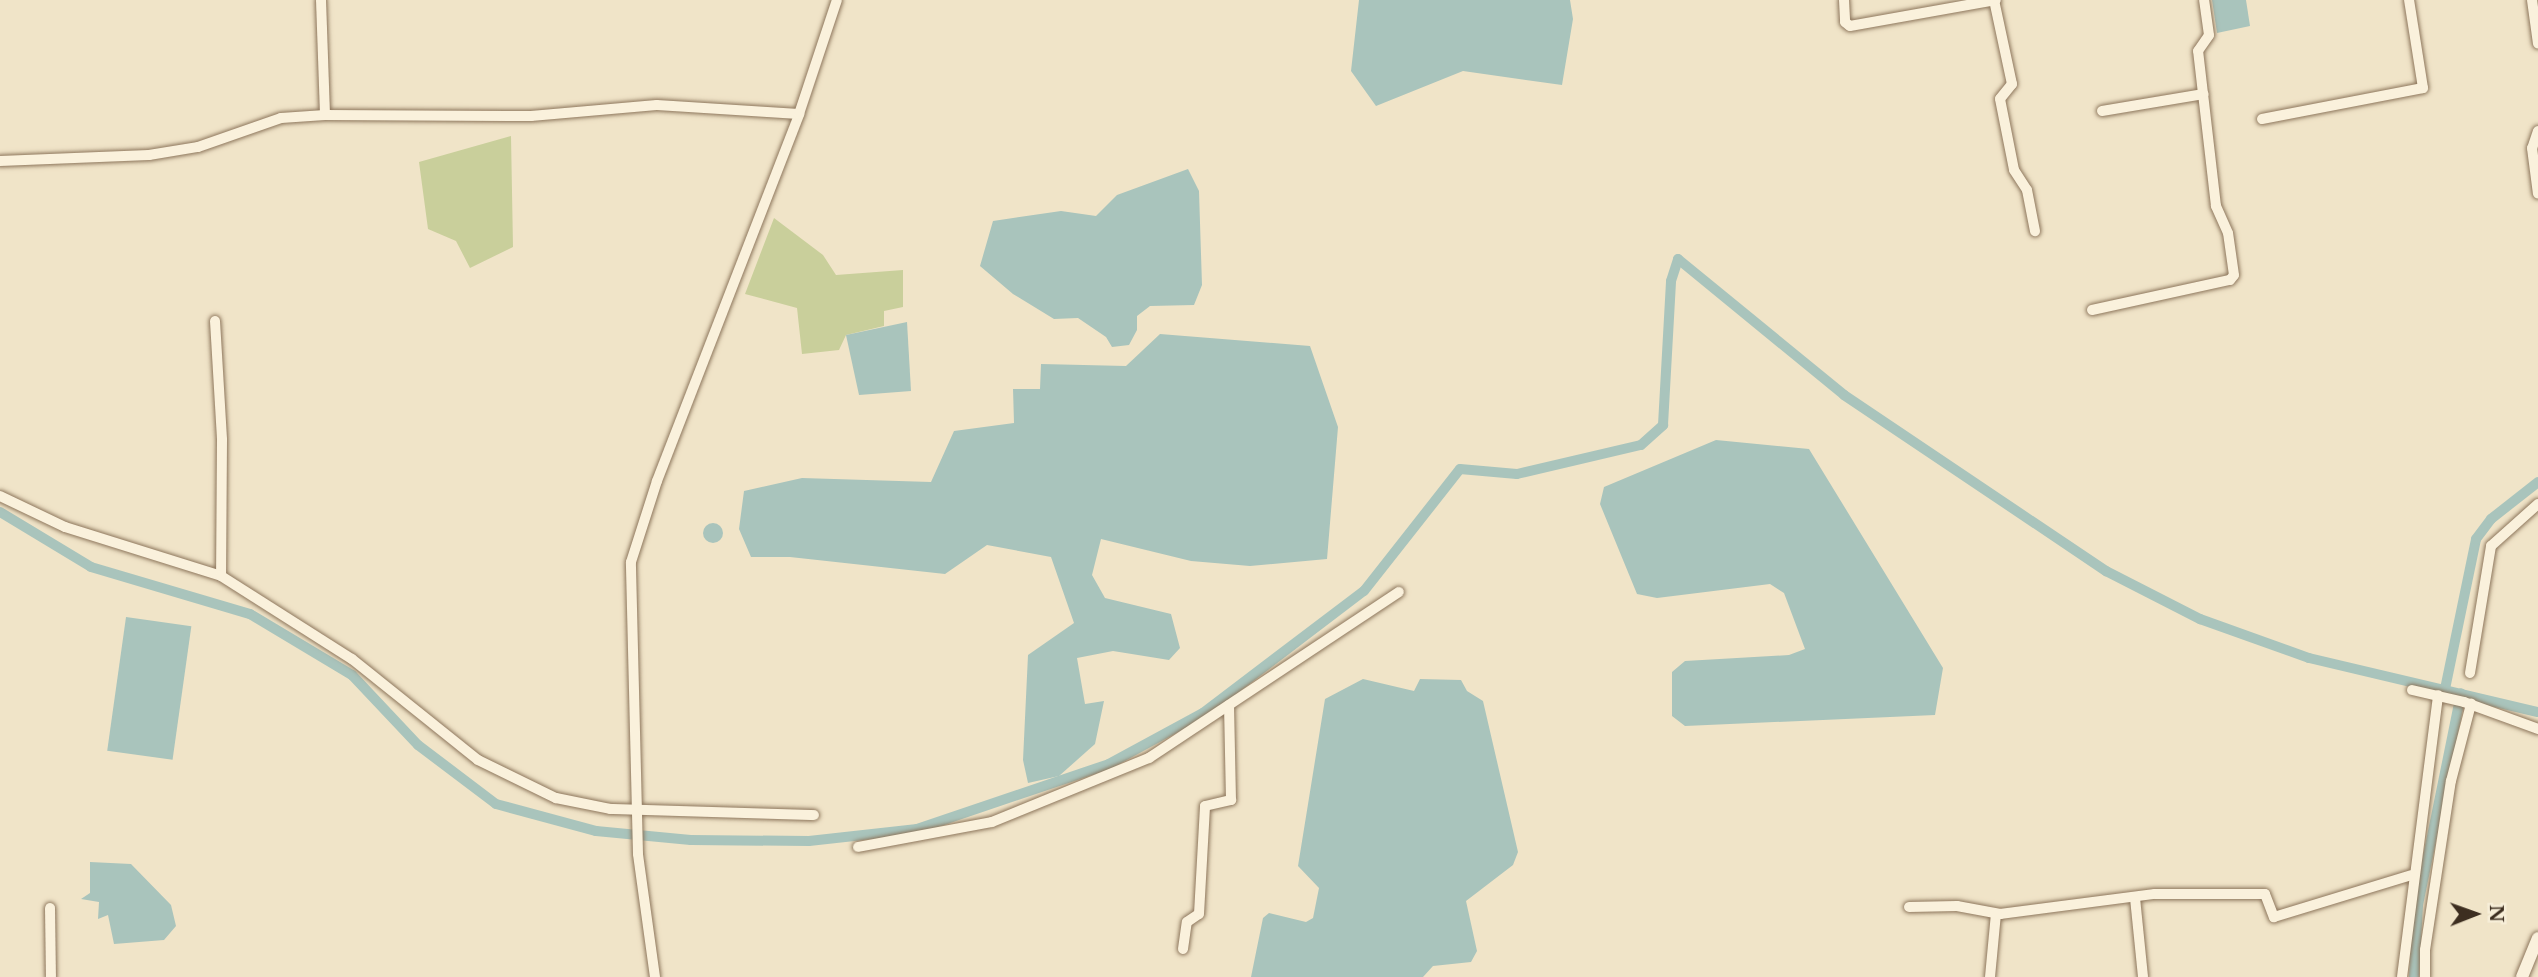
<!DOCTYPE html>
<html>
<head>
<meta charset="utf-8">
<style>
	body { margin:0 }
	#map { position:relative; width:2538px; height:977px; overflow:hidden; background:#f0e4c8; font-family:"Libre Baskerville",serif }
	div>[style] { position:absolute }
	.green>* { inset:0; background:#c9cf9b }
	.water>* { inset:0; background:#a9c4bc; transform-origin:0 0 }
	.round { border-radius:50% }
	.canal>* { height:10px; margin:-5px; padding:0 5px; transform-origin:5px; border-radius:5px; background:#a9c4bc }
	.roads { filter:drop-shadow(0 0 2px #8d765c) drop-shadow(0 0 2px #8d765c) }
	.minor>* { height:10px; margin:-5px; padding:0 5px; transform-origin:5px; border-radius:5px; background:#faf1dc }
	.tertiary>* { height:12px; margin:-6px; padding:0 6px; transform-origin:6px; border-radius:6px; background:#faf1dc }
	span { translate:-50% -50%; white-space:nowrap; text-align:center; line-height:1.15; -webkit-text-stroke:5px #f7eed8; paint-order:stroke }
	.north { position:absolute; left:2440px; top:879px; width:70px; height:70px; -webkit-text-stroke:5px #f7eed8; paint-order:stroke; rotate:89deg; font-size:19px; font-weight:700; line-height:28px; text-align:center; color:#3d2e20 }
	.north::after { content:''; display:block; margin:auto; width:24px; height:32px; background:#3d2e20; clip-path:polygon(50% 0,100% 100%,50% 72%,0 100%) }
</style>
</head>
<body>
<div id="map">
	<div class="green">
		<i style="clip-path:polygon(511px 136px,513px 247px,470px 268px,456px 241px,428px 229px,419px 162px)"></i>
		<i style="clip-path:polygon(774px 218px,823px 255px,836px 275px,903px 270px,903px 307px,884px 311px,884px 326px,846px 335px,839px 350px,802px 354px,797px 308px,745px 294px)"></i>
	</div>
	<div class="water">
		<i style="clip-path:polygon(1359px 0,1570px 0,1573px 19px,1562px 85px,1463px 71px,1376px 106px,1351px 71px)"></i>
		<i style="clip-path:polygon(2212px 0,2246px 0,2250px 26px,2217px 33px)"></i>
		<i style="clip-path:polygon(1188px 169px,1199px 191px,1202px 285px,1194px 305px,1150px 306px,1137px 316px,1137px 330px,1129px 345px,1112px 347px,1106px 337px,1078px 318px,1054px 319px,1013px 294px,980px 266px,993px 221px,1061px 211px,1096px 216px,1117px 195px)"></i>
		<i style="clip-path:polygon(907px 322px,911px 391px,859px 395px,846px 335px)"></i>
		<i style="clip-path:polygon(1160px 334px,1310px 346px,1338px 427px,1327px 559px,1250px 566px,1191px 561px,1101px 539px,1092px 575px,1105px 598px,1171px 614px,1180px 648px,1169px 660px,1113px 651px,1077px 658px,1085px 704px,1104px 701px,1095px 744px,1059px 776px,1028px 783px,1023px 760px,1028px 655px,1074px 623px,1051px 557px,987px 545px,945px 574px,790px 557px,751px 557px,739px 529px,744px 491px,802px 478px,931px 482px,954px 431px,1014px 423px,1013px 389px,1040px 389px,1041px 364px,1126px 366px)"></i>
		<i style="clip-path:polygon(1716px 440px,1809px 449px,1943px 668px,1935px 715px,1685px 726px,1672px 716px,1672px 672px,1685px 661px,1789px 655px,1805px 649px,1784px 593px,1770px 584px,1657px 598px,1637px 594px,1600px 504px,1604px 487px)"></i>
		<i class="round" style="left:703px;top:523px;width:20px;height:20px"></i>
		<i style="left:126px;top:617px;width:66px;height:135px;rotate:8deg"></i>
		<i style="clip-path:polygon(1363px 679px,1414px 691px,1420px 679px,1461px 680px,1467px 691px,1483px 701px,1518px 852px,1513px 865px,1466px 901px,1477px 951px,1471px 962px,1433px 966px,1423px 977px,1251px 977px,1263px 918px,1269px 913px,1306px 922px,1313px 918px,1319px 888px,1298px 866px,1325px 699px)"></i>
		<i style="clip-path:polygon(90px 862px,131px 864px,171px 905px,176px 926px,164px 940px,114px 944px,108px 915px,98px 919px,99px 902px,81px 899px,90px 893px)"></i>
	</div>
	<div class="canal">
		<i style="left:0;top:512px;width:106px;rotate:31.1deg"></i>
		<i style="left:91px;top:567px;width:166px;rotate:16.5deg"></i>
		<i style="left:250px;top:614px;width:119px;rotate:30.9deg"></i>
		<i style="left:352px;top:675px;width:96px;rotate:46.7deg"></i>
		<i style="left:418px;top:745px;width:98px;rotate:37.1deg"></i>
		<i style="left:496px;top:804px;width:104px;rotate:15.1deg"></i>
		<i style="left:596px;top:831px;width:95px;rotate:5.4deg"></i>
		<i style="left:691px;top:840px;width:118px;rotate:0.5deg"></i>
		<i style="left:809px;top:841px;width:109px;rotate:-6.3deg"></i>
		<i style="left:917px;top:829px;width:203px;rotate:-18.7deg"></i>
		<i style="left:1109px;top:764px;width:107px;rotate:-28.5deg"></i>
		<i style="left:1203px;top:713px;width:202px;rotate:-37.2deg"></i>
		<i style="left:1364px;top:591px;width:155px;rotate:-51.8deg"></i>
		<i style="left:1460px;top:469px;width:57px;rotate:5deg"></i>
		<i style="left:1517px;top:474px;width:127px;rotate:-13.2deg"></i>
		<i style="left:1641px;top:445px;width:30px;rotate:-42deg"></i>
		<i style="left:1663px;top:425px;width:144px;rotate:-86.8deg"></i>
		<i style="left:1671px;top:281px;width:23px;rotate:-72deg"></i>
		<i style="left:1678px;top:259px;width:215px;rotate:39.3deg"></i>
		<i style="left:1844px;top:395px;width:316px;rotate:33.9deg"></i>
		<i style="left:2106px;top:571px;width:106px;rotate:27.1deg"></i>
		<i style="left:2200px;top:619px;width:116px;rotate:19.7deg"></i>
		<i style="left:2309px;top:658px;width:235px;rotate:13.3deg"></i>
		<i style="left:2445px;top:689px;width:153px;rotate:-78.3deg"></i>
		<i style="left:2476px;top:539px;width:25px;rotate:-53deg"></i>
		<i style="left:2491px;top:519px;width:60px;rotate:-38.2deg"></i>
		<i style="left:2414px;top:977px;width:72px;rotate:-86.8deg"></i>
		<i style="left:2418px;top:905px;width:216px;rotate:-78.5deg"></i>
	</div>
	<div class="roads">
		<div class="minor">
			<i style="left:321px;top:0;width:115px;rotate:88deg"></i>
			<i style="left:1844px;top:0;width:22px;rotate:87deg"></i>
			<i style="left:1845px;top:22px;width:6px;rotate:39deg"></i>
			<i style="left:1850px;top:26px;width:148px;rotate:-10.1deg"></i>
			<i style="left:1994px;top:0;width:86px;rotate:77.9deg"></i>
			<i style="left:2012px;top:84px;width:19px;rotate:129deg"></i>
			<i style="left:2000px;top:99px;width:72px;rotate:78.8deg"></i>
			<i style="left:2014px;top:170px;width:24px;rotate:57deg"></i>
			<i style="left:2027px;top:190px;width:42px;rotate:79deg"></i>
			<i style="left:2532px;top:0;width:44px;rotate:82.2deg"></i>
			<i style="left:2102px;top:111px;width:103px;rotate:-9.5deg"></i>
			<i style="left:2262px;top:119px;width:164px;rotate:-10.9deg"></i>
			<i style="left:2423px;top:88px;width:89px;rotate:-99deg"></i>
			<i style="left:2538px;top:131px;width:18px;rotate:109deg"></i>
			<i style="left:2532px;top:148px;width:46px;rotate:82.6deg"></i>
			<i style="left:0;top:161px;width:149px;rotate:-2.3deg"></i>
			<i style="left:149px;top:155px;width:50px;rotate:-9.3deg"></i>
			<i style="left:198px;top:147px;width:88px;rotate:-19.3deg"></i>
			<i style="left:281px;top:118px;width:44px;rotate:-3.9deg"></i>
			<i style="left:325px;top:115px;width:206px;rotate:0.3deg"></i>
			<i style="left:531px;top:116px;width:126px;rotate:-5deg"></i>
			<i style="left:657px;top:105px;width:142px;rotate:3.6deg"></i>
			<i style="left:2092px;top:310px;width:141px;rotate:-12.3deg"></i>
			<i style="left:2230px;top:280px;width:6px;rotate:-51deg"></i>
			<i style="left:2234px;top:275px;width:42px;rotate:-98.1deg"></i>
			<i style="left:2228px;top:233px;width:30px;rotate:-114deg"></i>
			<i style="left:2216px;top:206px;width:156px;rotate:-96.6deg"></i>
			<i style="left:2198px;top:51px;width:19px;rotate:-55deg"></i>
			<i style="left:2209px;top:35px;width:35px;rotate:-98deg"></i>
			<i style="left:215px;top:321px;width:119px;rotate:86.6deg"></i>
			<i style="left:222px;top:440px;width:136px;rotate:90.4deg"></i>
			<i style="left:0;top:496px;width:72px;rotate:25.5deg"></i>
			<i style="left:65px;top:527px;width:164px;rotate:17.4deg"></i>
			<i style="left:221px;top:576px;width:155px;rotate:32.4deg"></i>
			<i style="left:352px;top:659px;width:161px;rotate:38.7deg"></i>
			<i style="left:478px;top:760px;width:87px;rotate:26deg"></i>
			<i style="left:556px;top:798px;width:55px;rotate:11.5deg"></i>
			<i style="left:610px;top:809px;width:204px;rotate:1.7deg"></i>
			<i style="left:2470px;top:673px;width:129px;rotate:-80.6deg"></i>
			<i style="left:2491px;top:546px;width:63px;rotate:-41.8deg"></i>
			<i style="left:2412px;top:690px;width:53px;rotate:13deg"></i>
			<i style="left:2464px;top:702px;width:79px;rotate:20deg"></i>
			<i style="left:858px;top:847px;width:136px;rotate:-10.6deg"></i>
			<i style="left:992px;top:822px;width:170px;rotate:-22.2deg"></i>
			<i style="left:1149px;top:758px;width:300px;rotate:-33.6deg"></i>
			<i style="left:2135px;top:898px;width:79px;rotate:84.2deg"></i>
			<i style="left:1909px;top:907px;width:48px;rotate:-1.2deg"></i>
			<i style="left:1957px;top:906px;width:44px;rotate:10.5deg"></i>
			<i style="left:2000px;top:914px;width:156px;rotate:-7.4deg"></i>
			<i style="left:2155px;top:894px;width:110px"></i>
			<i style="left:2265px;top:894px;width:25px;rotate:69deg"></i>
			<i style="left:2274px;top:917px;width:143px;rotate:-17deg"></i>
			<i style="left:50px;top:908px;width:69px;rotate:89.2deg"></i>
			<i style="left:1183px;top:949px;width:27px;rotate:-82deg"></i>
			<i style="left:1187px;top:922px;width:14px;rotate:-34deg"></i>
			<i style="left:1199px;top:914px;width:108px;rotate:-86.8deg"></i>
			<i style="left:1205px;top:806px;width:27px;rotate:-13deg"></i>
			<i style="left:1231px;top:800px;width:95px;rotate:-91.2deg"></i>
			<i style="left:655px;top:977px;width:124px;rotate:-97.9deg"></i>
			<i style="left:638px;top:854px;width:292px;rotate:-91.4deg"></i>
			<i style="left:631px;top:562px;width:85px;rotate:-72.2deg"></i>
			<i style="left:657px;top:481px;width:394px;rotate:-68.8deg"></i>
			<i style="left:799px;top:114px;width:120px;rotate:-71.6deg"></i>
			<i style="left:1990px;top:977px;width:63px;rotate:-84.6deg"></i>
			<i style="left:2402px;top:977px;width:284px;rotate:-82.7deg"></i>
			<i style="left:2425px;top:977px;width:27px;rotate:-90deg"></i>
			<i style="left:2425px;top:950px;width:171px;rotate:-81.3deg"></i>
			<i style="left:2451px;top:781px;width:80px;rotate:-75.4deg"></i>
		</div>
		<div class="tertiary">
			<i style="left:2522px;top:977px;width:42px;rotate:-67.7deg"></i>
		</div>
	</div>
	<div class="north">N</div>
</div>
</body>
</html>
